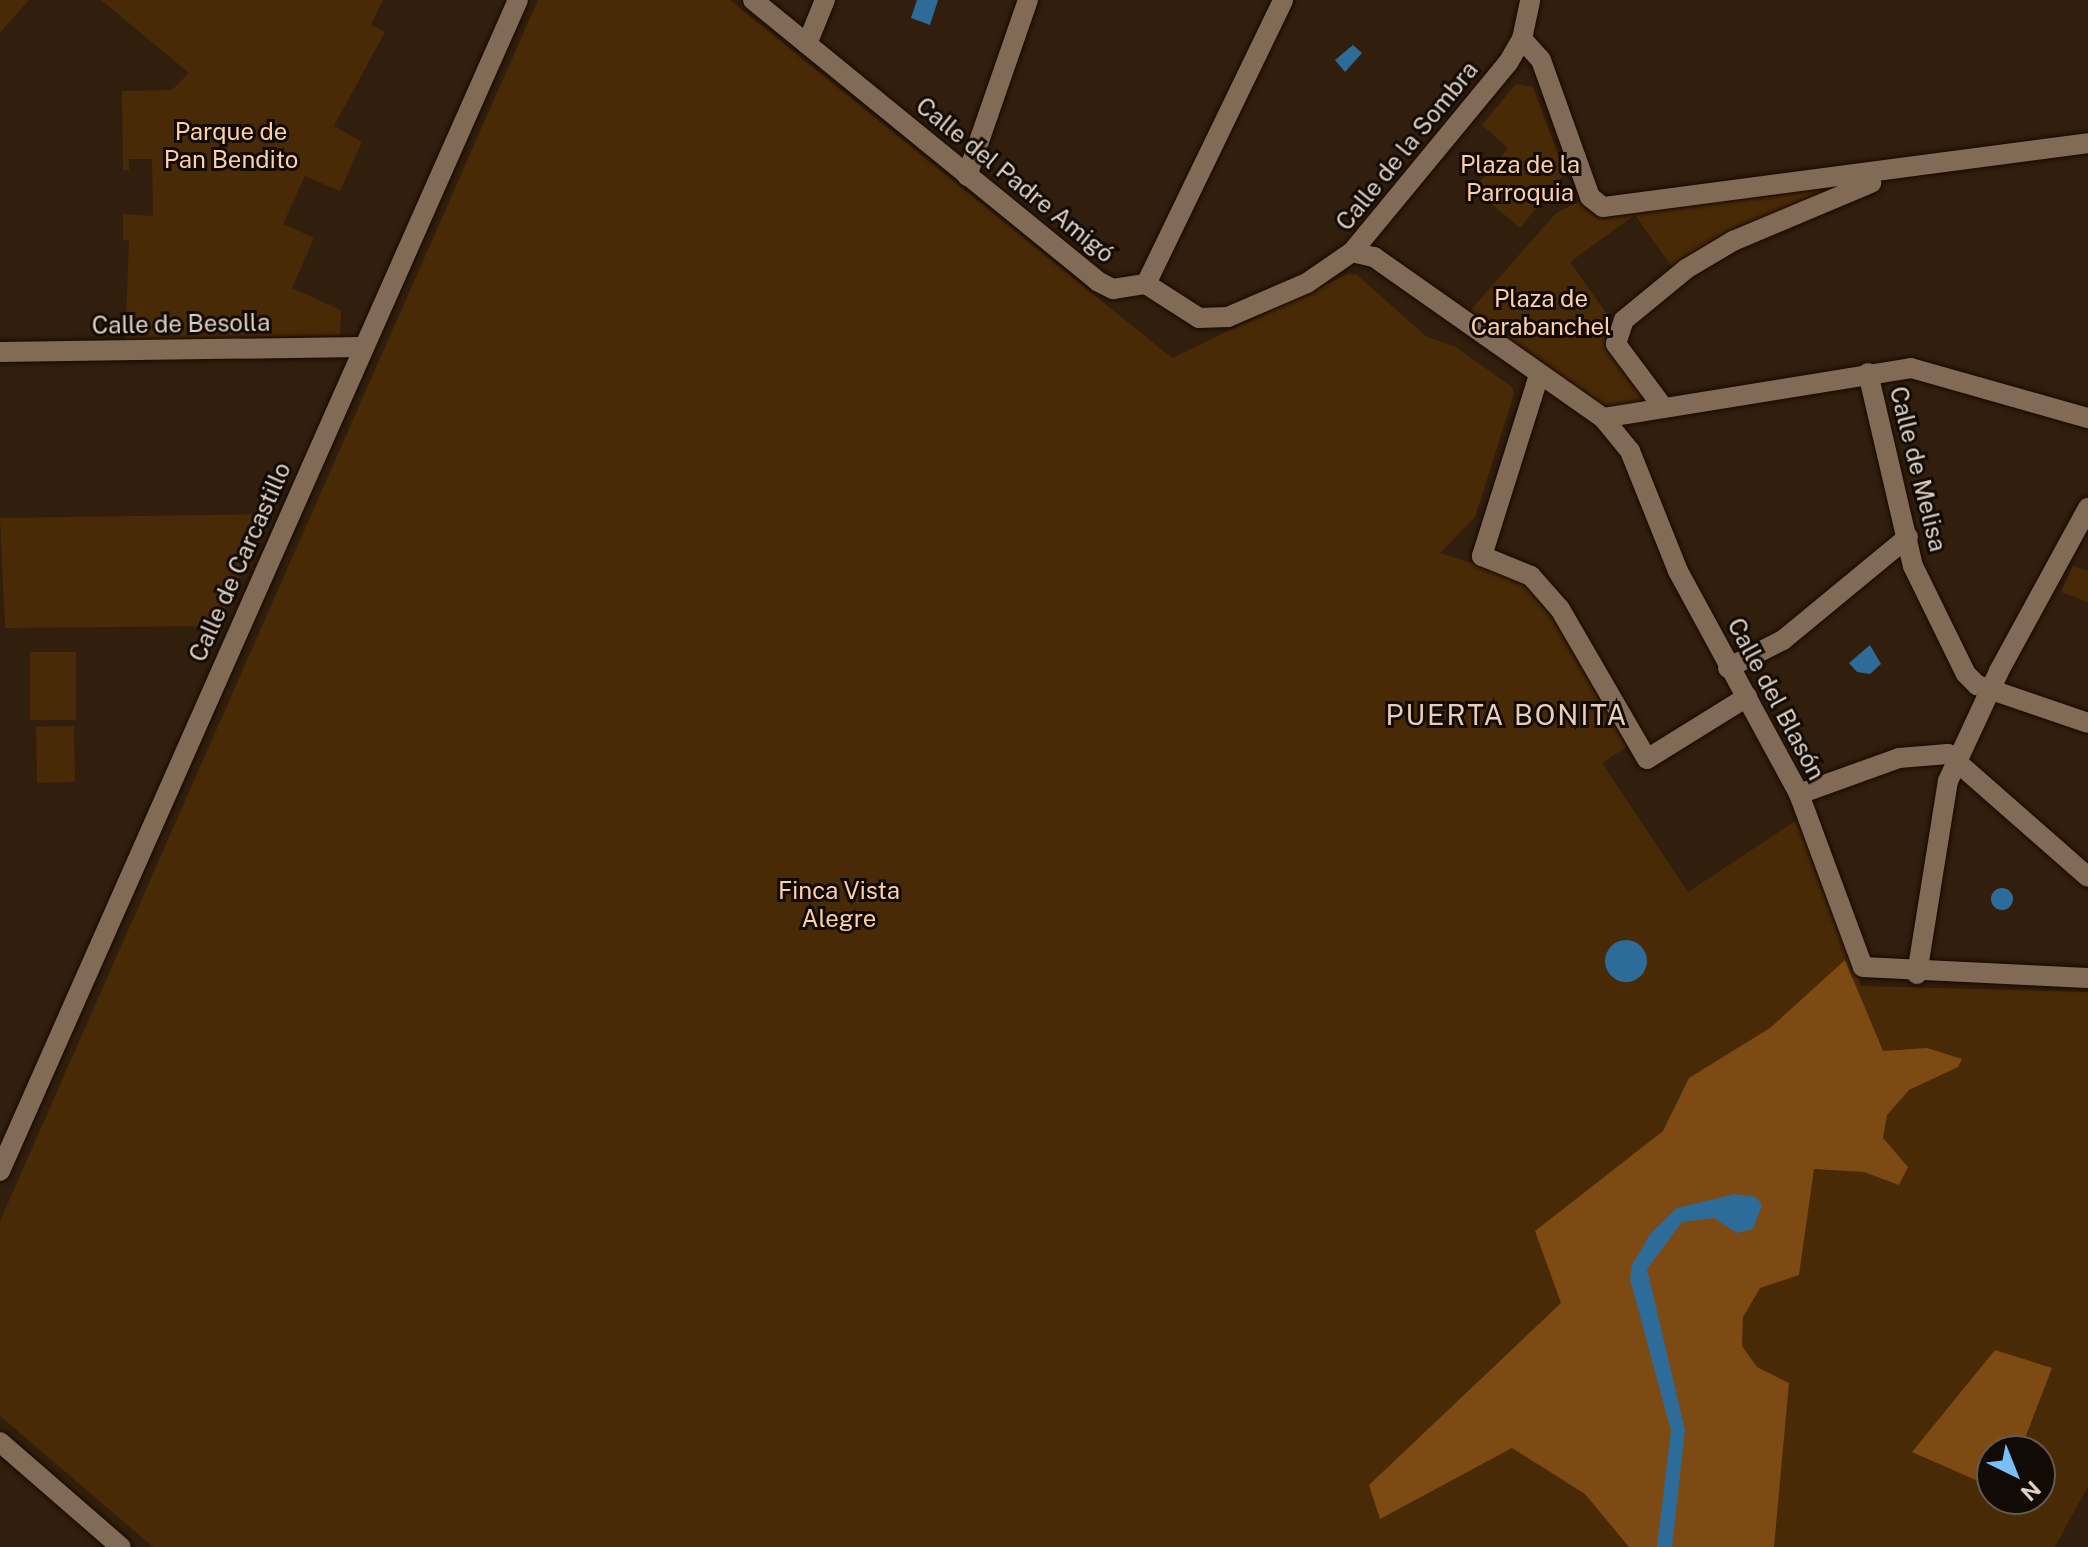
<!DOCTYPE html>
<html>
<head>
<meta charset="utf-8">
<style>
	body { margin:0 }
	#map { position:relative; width:2088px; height:1547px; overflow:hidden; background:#311e0c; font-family:"Public Sans",sans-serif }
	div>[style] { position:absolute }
	.green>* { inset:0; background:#492a07; transform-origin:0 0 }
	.forest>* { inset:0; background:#7c4a12 }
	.water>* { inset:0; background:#2d6c98 }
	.round { border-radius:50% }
	.roads { filter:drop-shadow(0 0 2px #180800) drop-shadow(0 0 2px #180800) }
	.minor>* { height:20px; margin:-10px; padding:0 10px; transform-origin:10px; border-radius:10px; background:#816b57 }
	span { translate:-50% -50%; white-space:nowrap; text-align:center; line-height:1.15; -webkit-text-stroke:6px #120a04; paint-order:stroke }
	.park-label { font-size:24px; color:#fdcfa6 }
	.street-label { font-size:24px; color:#ddd1c6 }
	.quarter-label { font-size:28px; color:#e8ceb8; letter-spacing:2px }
	.north { position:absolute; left:1976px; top:1435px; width:80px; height:80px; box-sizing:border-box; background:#120a04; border:2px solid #635a52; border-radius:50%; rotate:137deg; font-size:22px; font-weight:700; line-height:32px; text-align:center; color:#ddd1c6 }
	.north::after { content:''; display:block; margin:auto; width:28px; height:36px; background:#77c0f7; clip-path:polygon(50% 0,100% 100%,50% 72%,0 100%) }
</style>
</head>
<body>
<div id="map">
	<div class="green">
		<i style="clip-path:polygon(0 0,29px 0,0 33px)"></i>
		<i style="clip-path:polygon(101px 0,383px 0,371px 25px,385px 32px,334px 126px,362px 142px,340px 191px,305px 176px,283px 224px,314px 238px,292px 288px,341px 310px,340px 335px,125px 342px,129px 241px,123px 240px,123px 214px,153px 216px,152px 159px,129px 159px,129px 170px,123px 170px,122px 91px,172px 90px,189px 73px)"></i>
		<i style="clip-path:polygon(evenodd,538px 0,730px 0,1172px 358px,1348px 274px,1357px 275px,1427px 337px,1456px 347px,1512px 387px,1514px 394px,1475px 517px,1440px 553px,1519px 578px,1554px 611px,1627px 747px,1602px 763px,1688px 892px,1797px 820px,1861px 986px,2088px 992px,2088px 1486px,2055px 1547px,153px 1547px,0 1416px,0 1221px,538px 0,1992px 1451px,2040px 1451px,2040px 1499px,1992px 1499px,1992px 1451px)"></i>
		<i style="clip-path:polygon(1516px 84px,1533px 87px,1565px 173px,1520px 228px,1474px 189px,1508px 148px,1482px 125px)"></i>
		<i style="clip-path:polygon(1848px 185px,1678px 275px,1635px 215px,1570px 262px,1613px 323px,1605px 341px,1652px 401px,1601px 411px,1461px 321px,1556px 213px,1585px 199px)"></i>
		<i style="clip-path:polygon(267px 514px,217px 626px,5px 628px,0 518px)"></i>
		<i style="clip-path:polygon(2073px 566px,2088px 571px,2088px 602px,2061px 592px)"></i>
		<i style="left:30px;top:652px;width:46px;height:68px"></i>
		<i style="left:74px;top:726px;width:56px;height:38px;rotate:89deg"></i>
	</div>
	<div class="forest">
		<i style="clip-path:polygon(1845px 960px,1883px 1051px,1927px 1048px,1962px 1059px,1958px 1067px,1909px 1090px,1887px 1115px,1883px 1138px,1908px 1167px,1899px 1185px,1864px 1172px,1814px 1169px,1799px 1275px,1760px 1288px,1743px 1317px,1742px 1346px,1757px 1367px,1789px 1383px,1774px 1547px,1629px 1547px,1585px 1494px,1512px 1448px,1380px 1519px,1369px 1485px,1561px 1303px,1535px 1231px,1663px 1131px,1689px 1078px,1770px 1028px)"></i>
		<i style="clip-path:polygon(1995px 1350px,2052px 1368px,2020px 1451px,1992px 1451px,1992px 1480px,1985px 1484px,1912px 1452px)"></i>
	</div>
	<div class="water">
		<i style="clip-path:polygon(917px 0,938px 0,930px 25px,911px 18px)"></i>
		<i style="clip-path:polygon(1353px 45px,1362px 53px,1345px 72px,1335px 60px)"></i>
		<i style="clip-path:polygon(1870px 645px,1881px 664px,1870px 674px,1857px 672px,1849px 663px)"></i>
		<i class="round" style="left:1991px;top:888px;width:22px;height:22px"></i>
		<i class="round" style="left:1605px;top:940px;width:42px;height:42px"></i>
		<i style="clip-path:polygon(1735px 1194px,1756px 1197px,1762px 1205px,1753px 1229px,1737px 1233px,1714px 1218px,1682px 1222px,1647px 1269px,1685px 1430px,1672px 1547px,1657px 1547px,1671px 1431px,1630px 1279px,1632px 1265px,1651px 1233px,1677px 1208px)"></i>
	</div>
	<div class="roads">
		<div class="minor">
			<i style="left:753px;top:0;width:444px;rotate:39.2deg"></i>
			<i style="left:1097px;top:281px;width:18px;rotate:27deg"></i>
			<i style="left:1113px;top:289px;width:33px;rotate:-9deg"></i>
			<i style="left:1522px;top:39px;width:28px;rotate:48deg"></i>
			<i style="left:1541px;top:60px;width:145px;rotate:70.3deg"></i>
			<i style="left:1590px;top:197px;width:16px;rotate:38deg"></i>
			<i style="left:1603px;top:207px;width:489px;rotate:-7.5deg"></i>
			<i style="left:807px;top:44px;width:48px;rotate:-67.8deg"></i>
			<i style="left:967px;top:176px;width:186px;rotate:-70.9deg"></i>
			<i style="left:1352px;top:252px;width:23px;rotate:13deg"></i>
			<i style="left:1374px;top:257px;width:280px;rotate:35.1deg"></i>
			<i style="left:1603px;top:418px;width:43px;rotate:50.7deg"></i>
			<i style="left:1630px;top:451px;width:129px;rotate:68.2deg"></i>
			<i style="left:1678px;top:571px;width:254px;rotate:61.5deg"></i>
			<i style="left:1799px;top:794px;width:184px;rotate:69.7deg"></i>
			<i style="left:1863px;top:967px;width:225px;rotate:2.8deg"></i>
			<i style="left:1146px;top:284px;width:63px;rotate:32.7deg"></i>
			<i style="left:1199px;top:318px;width:29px;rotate:-2deg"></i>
			<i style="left:1228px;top:317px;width:86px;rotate:-23.3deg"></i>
			<i style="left:1307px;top:283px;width:55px;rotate:-34.6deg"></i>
			<i style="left:1352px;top:252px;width:245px;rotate:-50.5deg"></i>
			<i style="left:1508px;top:63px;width:28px;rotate:-60deg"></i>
			<i style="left:1522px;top:39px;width:40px;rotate:-78deg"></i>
			<i style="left:1146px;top:284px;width:315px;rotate:-64.2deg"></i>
			<i style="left:0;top:352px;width:363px;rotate:-0.8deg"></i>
			<i style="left:1868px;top:373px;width:198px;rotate:76.9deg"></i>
			<i style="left:1913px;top:566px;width:120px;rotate:63.9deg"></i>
			<i style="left:1966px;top:674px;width:16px;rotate:45deg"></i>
			<i style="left:1977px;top:685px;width:117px;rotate:18.9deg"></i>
			<i style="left:1539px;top:375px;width:190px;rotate:107.5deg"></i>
			<i style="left:1482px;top:556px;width:53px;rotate:22.2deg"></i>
			<i style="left:1531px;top:576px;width:44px;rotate:48.7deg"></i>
			<i style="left:1560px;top:609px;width:173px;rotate:59.9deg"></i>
			<i style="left:1647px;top:759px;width:118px;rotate:-31.8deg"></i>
			<i style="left:1663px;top:407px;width:79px;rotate:-126.7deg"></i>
			<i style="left:1616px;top:344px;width:25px;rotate:-72deg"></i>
			<i style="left:1624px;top:320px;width:80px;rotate:-39.4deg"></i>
			<i style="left:1686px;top:269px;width:55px;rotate:-30.8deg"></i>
			<i style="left:1733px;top:241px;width:150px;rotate:-22.8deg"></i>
			<i style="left:1603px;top:418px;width:312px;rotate:-9.2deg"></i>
			<i style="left:1911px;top:368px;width:184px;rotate:15.8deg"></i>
			<i style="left:1728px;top:668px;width:62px;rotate:-27deg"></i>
			<i style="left:1783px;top:640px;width:162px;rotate:-39.5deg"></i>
			<i style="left:1799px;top:794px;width:106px;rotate:-19.8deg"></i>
			<i style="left:1899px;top:758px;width:49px;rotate:-4.7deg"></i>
			<i style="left:1948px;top:754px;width:186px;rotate:41.3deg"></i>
			<i style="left:1917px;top:974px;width:195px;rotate:-80.9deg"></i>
			<i style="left:1948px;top:781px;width:121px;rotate:-65.1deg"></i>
			<i style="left:1999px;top:671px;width:186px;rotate:-61.4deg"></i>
			<i style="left:0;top:1171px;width:1280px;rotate:-66.14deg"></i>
			<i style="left:0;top:1442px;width:160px;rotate:41deg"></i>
		</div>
	</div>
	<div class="park-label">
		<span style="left:231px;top:146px">Parque de<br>Pan Bendito</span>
		<span style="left:1520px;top:179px">Plaza de la<br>Parroquia</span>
		<span style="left:1541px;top:313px">Plaza de<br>Carabanchel</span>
		<span style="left:839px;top:905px">Finca Vista<br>Alegre</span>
	</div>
	<div class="street-label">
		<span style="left:1407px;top:146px;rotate:-51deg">Calle de la Sombra</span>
		<span style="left:1015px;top:180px;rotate:39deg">Calle del Padre Amigó</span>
		<span style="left:181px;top:324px;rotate:-1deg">Calle de Besolla</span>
		<span style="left:1918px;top:469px;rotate:76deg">Calle de Melisa</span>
		<span style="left:240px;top:562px;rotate:-66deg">Calle de Carcastillo</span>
		<span style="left:1776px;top:699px;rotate:62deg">Calle del Blasón</span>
	</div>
	<div class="quarter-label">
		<span style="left:1507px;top:715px">PUERTA BONITA</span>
	</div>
	<div class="north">N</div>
</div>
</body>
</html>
